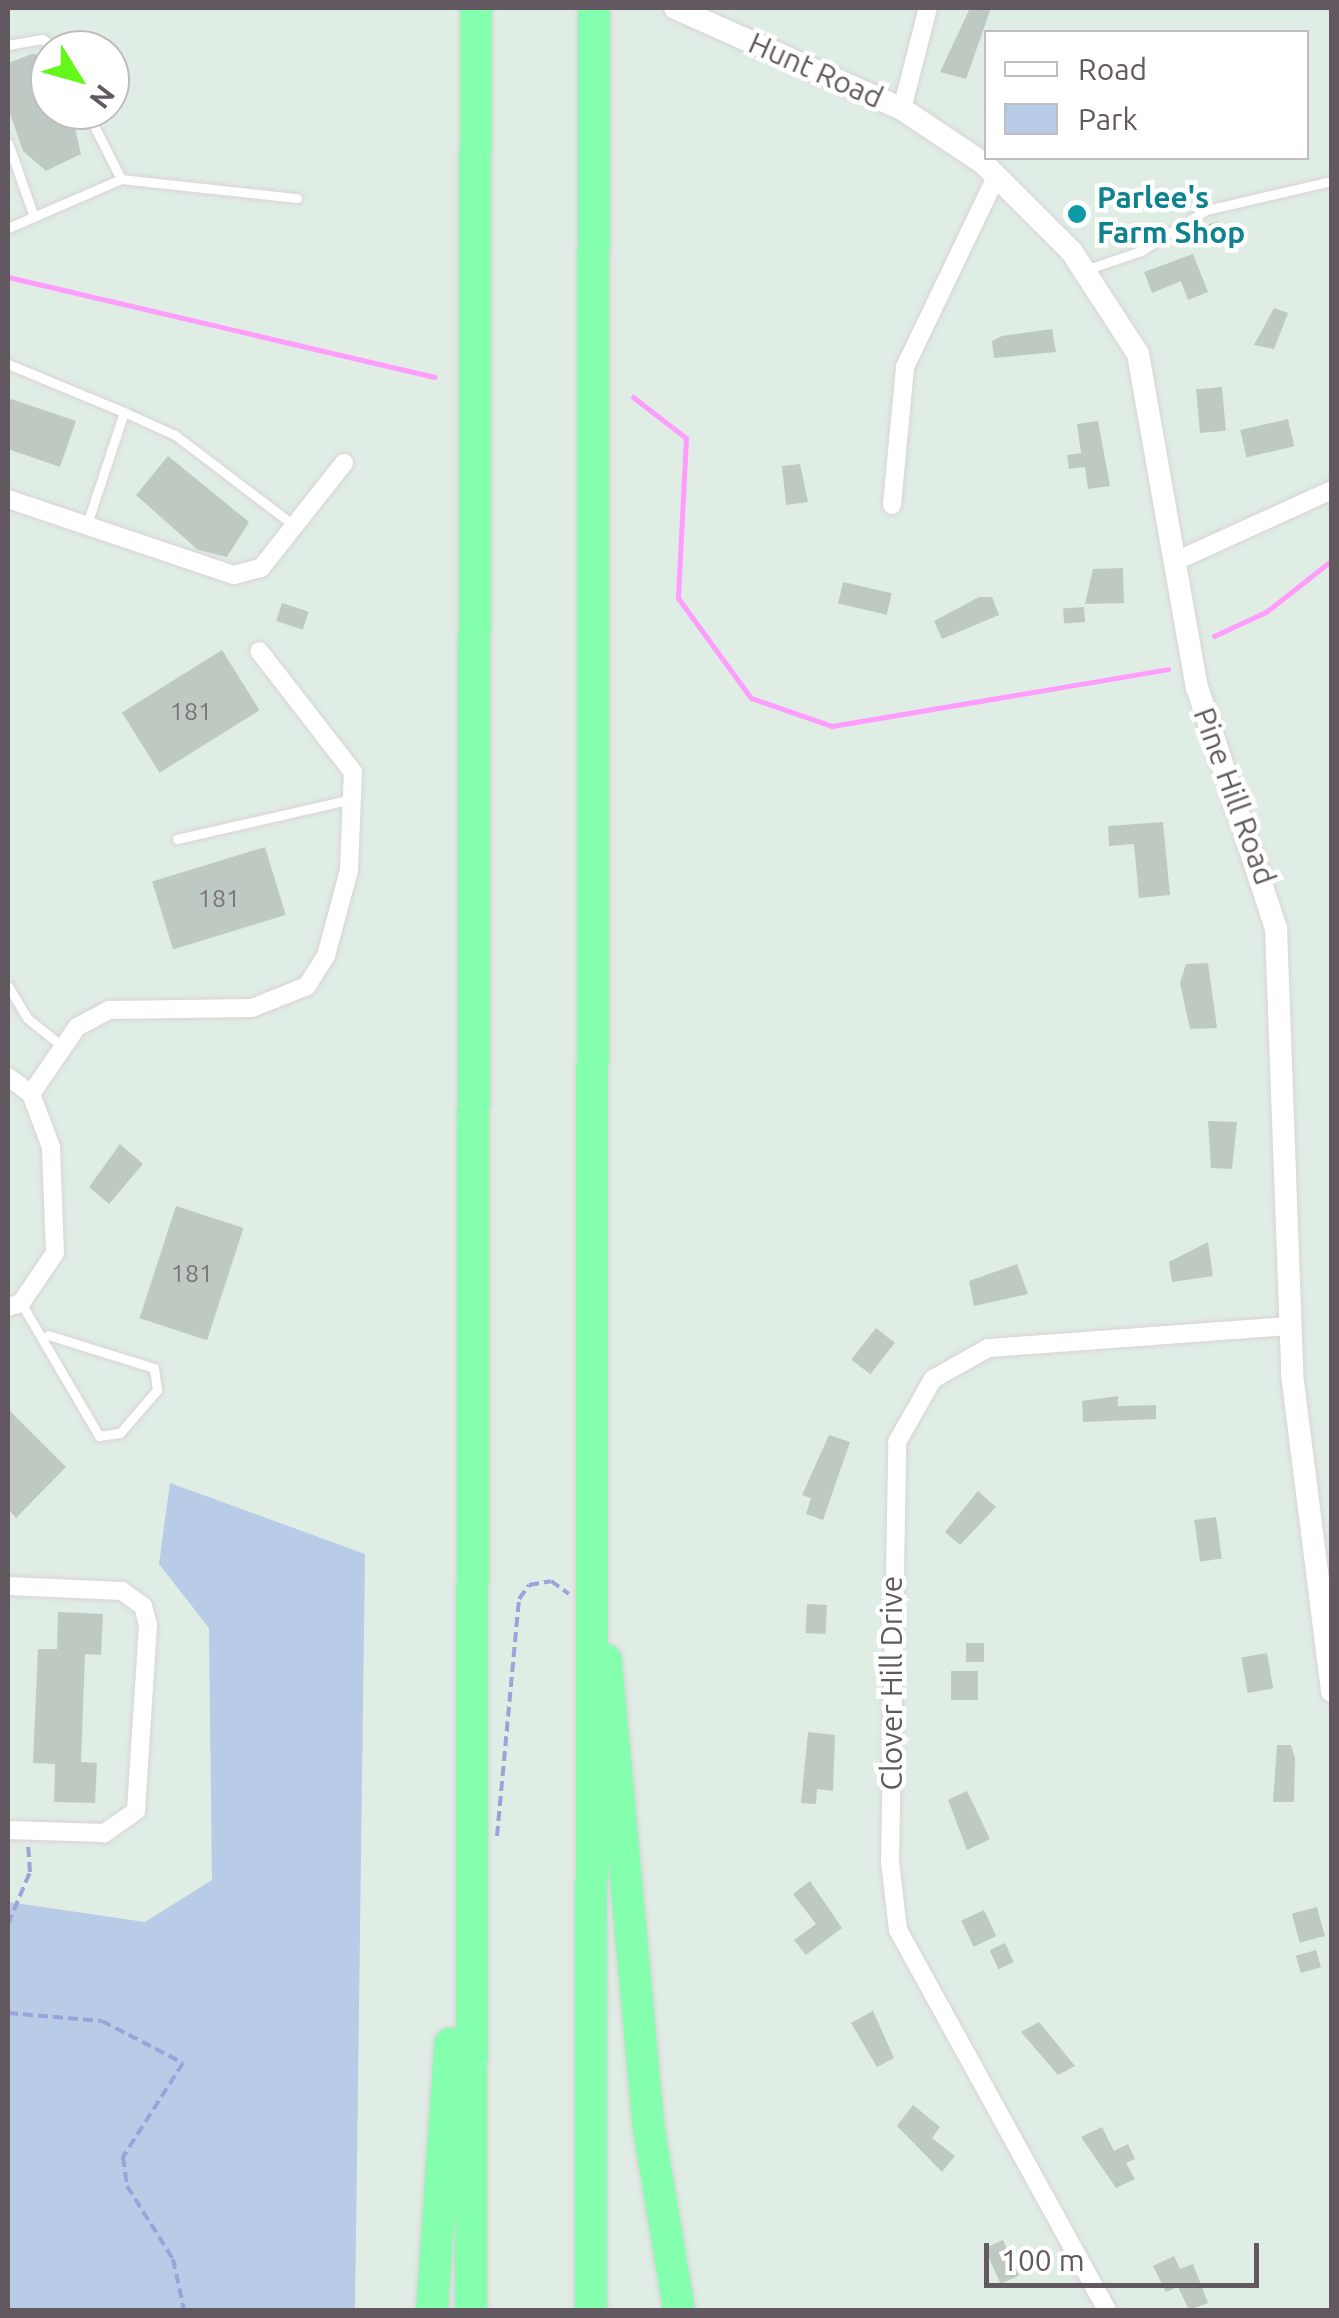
<!DOCTYPE html>
<html>
<head>
<meta charset="utf-8">
<style>
	body { margin:0 }
	#map { position:relative; width:1339px; height:2318px; overflow:hidden; background:#dfede4; font-family:Ubuntu,sans-serif }
	div>[style] { position:absolute }
	.green>* { inset:0; background:#b8cbe7 }
	.stream>* { height:5px; margin:-2.5px; padding:0 2.5px; transform-origin:2.5px; border-radius:2.5px; background:#ff9dfc }
	.building>* { inset:0; background:#becac1; transform-origin:0 0 }
	.path>* { height:4px; margin-top:-2px; transform-origin:0; background:repeating-linear-gradient(90deg,#9aa4da 0 10px,transparent 0 15px) }
	.roads { filter:drop-shadow(0 0 2px #dad2d8) drop-shadow(0 0 2px #dad2d8) }
	.service>* { height:9px; margin:-4.5px; padding:0 4.5px; transform-origin:4.5px; border-radius:4.5px; background:#fff }
	.minor>* { height:18px; margin:-9px; padding:0 9px; transform-origin:9px; border-radius:9px; background:#fff }
	.tertiary>* { height:22px; margin:-11px; padding:0 11px; transform-origin:11px; border-radius:11px; background:#fff }
	.motorway>* { height:32px; margin:-16px; padding:0 16px; transform-origin:16px; border-radius:16px; background:#84ffae }
	.dots>* { width:28px; height:28px; translate:-50% -50%; box-sizing:border-box; border:5px solid #fff; border-radius:50% }
	span { translate:-50% -50%; white-space:nowrap; text-align:center; line-height:1.15; -webkit-text-stroke:9px #fff; paint-order:stroke }
	.number-label { font-size:25px; color:#797478 }
	.number-label span { -webkit-text-stroke-width:0 }
	.street-label { font-size:30px; color:#625860 }
	.culture-label { font-size:30px; color:#0d838f; font-weight:700 }
	.left { translate:0 -50%; text-align:left }
	.frame { position:absolute; inset:0; border:10px solid #625860; pointer-events:none }
	.legend { position:absolute; left:984px; top:30px; width:325px; height:130px; box-sizing:border-box; background:#fff; border:2px solid #c0bcbf; margin:0; padding:12px 18px; list-style:none; font-size:30px; color:#625860 }
	.legend li { display:flex; align-items:center; gap:20px; height:50px }
	.legend b { width:50px; border:2px solid #c0bcbf }
	.north { position:absolute; left:30px; top:30px; width:100px; height:100px; box-sizing:border-box; background:#fff; border:2px solid #c0bcbf; border-radius:50%; rotate:127deg; font-size:28px; font-weight:700; line-height:40px; text-align:center; color:#625860 }
	.north::after { content:''; display:block; margin:auto; width:35px; height:45px; background:#63f81a; clip-path:polygon(50% 0,100% 100%,50% 72%,0 100%) }
	.scale { position:absolute; left:984px; top:2243px; width:275px; height:45px; box-sizing:border-box; border:5px solid #625860; border-top:0; padding-left:12px; font-size:30px; line-height:35px; white-space:nowrap; color:#625860; -webkit-text-stroke:8px #fff; paint-order:stroke }
</style>
</head>
<body>
<div id="map">
	<div class="green">
		<i style="clip-path:polygon(170px 1483px,365px 1554px,355px 2310px,8px 2310px,8px 1902px,145px 1922px,212px 1880px,209px 1628px,159px 1564px)"></i>
	</div>
	<div class="stream">
		<i style="left:8px;top:277px;width:438px;rotate:13.2deg"></i>
		<i style="left:633px;top:397px;width:67px;rotate:37.7deg"></i>
		<i style="left:686px;top:438px;width:160px;rotate:92.9deg"></i>
		<i style="left:678px;top:598px;width:124px;rotate:53.9deg"></i>
		<i style="left:751px;top:698px;width:86px;rotate:19.1deg"></i>
		<i style="left:832px;top:726px;width:341px;rotate:-9.6deg"></i>
		<i style="left:1214px;top:636px;width:57px;rotate:-24.8deg"></i>
		<i style="left:1266px;top:612px;width:84px;rotate:-38.2deg"></i>
	</div>
	<div class="building">
		<i style="clip-path:polygon(970px 8px,991px 8px,966px 79px,940px 72px)"></i>
		<i style="clip-path:polygon(32px 54px,44px 55px,50px 110px,72px 115px,81px 154px,46px 171px,23px 151px,8px 108px,8px 63px)"></i>
		<i style="left:1219px;top:221px;width:19px;height:19px;rotate:72deg"></i>
		<i style="clip-path:polygon(1193px 254px,1208px 292px,1188px 300px,1181px 281px,1152px 293px,1144px 272px)"></i>
		<i style="clip-path:polygon(1274px 308px,1288px 313px,1274px 349px,1254px 345px)"></i>
		<i style="clip-path:polygon(1052px 329px,1056px 352px,994px 358px,992px 341px,1002px 336px)"></i>
		<i style="left:1222px;top:387px;width:44px;height:26px;rotate:85deg"></i>
		<i style="clip-path:polygon(8px 398px,76px 421px,60px 467px,8px 449px)"></i>
		<i style="left:1288px;top:419px;width:28px;height:49px;rotate:77deg"></i>
		<i style="clip-path:polygon(1098px 421px,1110px 486px,1088px 489px,1085px 467px,1069px 469px,1067px 455px,1081px 453px,1077px 424px)"></i>
		<i style="clip-path:polygon(168px 456px,249px 522px,227px 557px,198px 550px,136px 495px)"></i>
		<i style="clip-path:polygon(800px 464px,808px 502px,786px 505px,782px 466px)"></i>
		<i style="clip-path:polygon(1123px 568px,1124px 603px,1085px 604px,1093px 569px)"></i>
		<i style="left:843px;top:582px;width:50px;height:22px;rotate:13deg"></i>
		<i style="clip-path:polygon(979px 597px,992px 597px,999px 615px,942px 639px,934px 621px)"></i>
		<i style="left:282px;top:603px;width:28px;height:19px;rotate:18deg"></i>
		<i style="left:1084px;top:607px;width:15px;height:21px;rotate:86deg"></i>
		<i style="left:222px;top:650px;width:71px;height:118px;rotate:58deg"></i>
		<i style="clip-path:polygon(1163px 822px,1170px 895px,1139px 898px,1134px 844px,1109px 846px,1108px 826px)"></i>
		<i style="left:265px;top:847px;width:71px;height:118px;rotate:73deg"></i>
		<i style="clip-path:polygon(1208px 963px,1217px 1028px,1190px 1029px,1180px 983px,1186px 964px)"></i>
		<i style="clip-path:polygon(1208px 1121px,1237px 1122px,1232px 1169px,1211px 1168px)"></i>
		<i style="clip-path:polygon(120px 1144px,143px 1164px,109px 1204px,89px 1187px)"></i>
		<i style="left:176px;top:1206px;width:71px;height:118px;rotate:18deg"></i>
		<i style="clip-path:polygon(1208px 1242px,1213px 1276px,1172px 1282px,1169px 1262px)"></i>
		<i style="clip-path:polygon(1017px 1264px,1028px 1294px,974px 1306px,969px 1281px)"></i>
		<i style="left:876px;top:1328px;width:24px;height:40px;rotate:38deg"></i>
		<i style="clip-path:polygon(1118px 1396px,1118px 1406px,1156px 1405px,1156px 1419px,1083px 1422px,1082px 1401px)"></i>
		<i style="clip-path:polygon(8px 1409px,66px 1467px,16px 1518px,8px 1509px)"></i>
		<i style="clip-path:polygon(829px 1435px,850px 1442px,823px 1520px,806px 1514px,811px 1498px,802px 1495px)"></i>
		<i style="clip-path:polygon(978px 1491px,996px 1507px,960px 1545px,945px 1532px)"></i>
		<i style="left:1216px;top:1517px;width:42px;height:22px;rotate:82deg"></i>
		<i style="left:807px;top:1604px;width:20px;height:29px;rotate:3deg"></i>
		<i style="clip-path:polygon(58px 1612px,103px 1614px,101px 1655px,85px 1654px,81px 1762px,97px 1763px,95px 1803px,54px 1802px,55px 1764px,33px 1763px,38px 1649px,57px 1649px)"></i>
		<i style="left:966px;top:1643px;width:18px;height:19px"></i>
		<i style="left:1267px;top:1653px;width:36px;height:26px;rotate:80deg"></i>
		<i style="left:951px;top:1671px;width:27px;height:29px"></i>
		<i style="clip-path:polygon(808px 1732px,835px 1735px,833px 1791px,817px 1789px,816px 1804px,801px 1803px)"></i>
		<i style="clip-path:polygon(1277px 1745px,1291px 1745px,1295px 1758px,1294px 1802px,1273px 1802px)"></i>
		<i style="clip-path:polygon(967px 1791px,990px 1839px,967px 1850px,948px 1800px)"></i>
		<i style="clip-path:polygon(810px 1881px,842px 1928px,806px 1955px,794px 1940px,816px 1924px,793px 1894px)"></i>
		<i style="left:1317px;top:1907px;width:30px;height:26px;rotate:75deg"></i>
		<i style="left:984px;top:1910px;width:29px;height:25px;rotate:65deg"></i>
		<i style="left:1005px;top:1943px;width:21px;height:17px;rotate:65deg"></i>
		<i style="left:1316px;top:1950px;width:18px;height:21px;rotate:74deg"></i>
		<i style="clip-path:polygon(873px 2011px,894px 2058px,877px 2067px,851px 2023px)"></i>
		<i style="clip-path:polygon(1039px 2022px,1075px 2066px,1058px 2075px,1021px 2032px)"></i>
		<i style="clip-path:polygon(913px 2105px,940px 2127px,932px 2138px,955px 2156px,942px 2172px,897px 2126px)"></i>
		<i style="clip-path:polygon(1102px 2127px,1114px 2151px,1128px 2144px,1135px 2159px,1126px 2163px,1135px 2179px,1116px 2188px,1081px 2137px)"></i>
		<i style="left:1003px;top:2240px;width:39px;height:20px;rotate:66deg"></i>
		<i style="clip-path:polygon(1174px 2256px,1180px 2269px,1193px 2264px,1208px 2303px,1189px 2310px,1178px 2287px,1166px 2292px,1153px 2266px)"></i>
	</div>
	<div class="path">
		<i style="left:497px;top:1836px;width:238px;rotate:-84.7deg"></i>
		<i style="left:519px;top:1599px;width:17px;rotate:-54deg"></i>
		<i style="left:529px;top:1585px;width:22px;rotate:-10deg"></i>
		<i style="left:551px;top:1581px;width:22px;rotate:36deg"></i>
		<i style="left:8px;top:1924px;width:56px;rotate:-67.1deg"></i>
		<i style="left:30px;top:1872px;width:26px;rotate:-94deg"></i>
		<i style="left:8px;top:2013px;width:94px;rotate:4.9deg"></i>
		<i style="left:102px;top:2021px;width:91px;rotate:27.4deg"></i>
		<i style="left:183px;top:2063px;width:112px;rotate:122.6deg"></i>
		<i style="left:123px;top:2157px;width:29px;rotate:82deg"></i>
		<i style="left:127px;top:2186px;width:86px;rotate:57.8deg"></i>
		<i style="left:173px;top:2259px;width:52px;rotate:77.8deg"></i>
	</div>
	<div class="roads">
		<div class="service">
			<i style="left:8px;top:45px;width:35px;rotate:-10deg"></i>
			<i style="left:42px;top:39px;width:20px;rotate:33deg"></i>
			<i style="left:86px;top:110px;width:77px;rotate:63.1deg"></i>
			<i style="left:8px;top:143px;width:75px;rotate:70.6deg"></i>
			<i style="left:8px;top:228px;width:123px;rotate:-23.4deg"></i>
			<i style="left:121px;top:179px;width:177px;rotate:6.2deg"></i>
			<i style="left:1088px;top:269px;width:56px;rotate:-18.8deg"></i>
			<i style="left:1141px;top:251px;width:77px;rotate:-32.2deg"></i>
			<i style="left:1206px;top:210px;width:129px;rotate:-13deg"></i>
			<i style="left:8px;top:364px;width:126px;rotate:22.5deg"></i>
			<i style="left:124px;top:412px;width:121px;rotate:108.3deg"></i>
			<i style="left:124px;top:412px;width:56px;rotate:24.3deg"></i>
			<i style="left:175px;top:435px;width:151px;rotate:37.2deg"></i>
			<i style="left:177px;top:839px;width:180px;rotate:-12.9deg"></i>
			<i style="left:8px;top:986px;width:37px;rotate:59deg"></i>
			<i style="left:27px;top:1018px;width:45px;rotate:38.7deg"></i>
			<i style="left:21px;top:1303px;width:154px;rotate:59.6deg"></i>
			<i style="left:99px;top:1436px;width:21px;rotate:-8deg"></i>
			<i style="left:120px;top:1433px;width:57px;rotate:-49.3deg"></i>
			<i style="left:157px;top:1390px;width:22px;rotate:-98deg"></i>
			<i style="left:154px;top:1368px;width:111px;rotate:-162.7deg"></i>
		</div>
		<div class="minor">
			<i style="left:902px;top:109px;width:104px;rotate:-75.6deg"></i>
			<i style="left:8px;top:499px;width:238px;rotate:18.6deg"></i>
			<i style="left:234px;top:575px;width:28px;rotate:-15deg"></i>
			<i style="left:261px;top:568px;width:134px;rotate:-51.7deg"></i>
			<i style="left:892px;top:505px;width:139px;rotate:-84.6deg"></i>
			<i style="left:905px;top:367px;width:213px;rotate:-64.4deg"></i>
			<i style="left:1176px;top:561px;width:171px;rotate:-24.5deg"></i>
			<i style="left:8px;top:1077px;width:29px;rotate:36deg"></i>
			<i style="left:8px;top:1307px;width:14px;rotate:-17deg"></i>
			<i style="left:21px;top:1303px;width:60px;rotate:-55.8deg"></i>
			<i style="left:55px;top:1253px;width:106px;rotate:-92.2deg"></i>
			<i style="left:51px;top:1147px;width:57px;rotate:-110.7deg"></i>
			<i style="left:31px;top:1094px;width:81px;rotate:-55.5deg"></i>
			<i style="left:77px;top:1027px;width:36px;rotate:-28deg"></i>
			<i style="left:109px;top:1010px;width:143px;rotate:-0.8deg"></i>
			<i style="left:252px;top:1008px;width:59px;rotate:-21.8deg"></i>
			<i style="left:307px;top:986px;width:36px;rotate:-58deg"></i>
			<i style="left:326px;top:956px;width:89px;rotate:-75deg"></i>
			<i style="left:349px;top:870px;width:98px;rotate:-87.7deg"></i>
			<i style="left:353px;top:772px;width:153px;rotate:-127.8deg"></i>
			<i style="left:8px;top:1586px;width:114px;rotate:2.5deg"></i>
			<i style="left:122px;top:1591px;width:26px;rotate:36deg"></i>
			<i style="left:143px;top:1606px;width:20px;rotate:75deg"></i>
			<i style="left:148px;top:1625px;width:186px;rotate:93.7deg"></i>
			<i style="left:136px;top:1811px;width:39px;rotate:145deg"></i>
			<i style="left:104px;top:1833px;width:96px;rotate:-178.2deg"></i>
			<i style="left:1107px;top:2310px;width:434px;rotate:-118.8deg"></i>
			<i style="left:898px;top:1930px;width:69px;rotate:-96.6deg"></i>
			<i style="left:890px;top:1861px;width:419px;rotate:-89deg"></i>
			<i style="left:897px;top:1442px;width:73px;rotate:-60.3deg"></i>
			<i style="left:933px;top:1379px;width:63px;rotate:-29.4deg"></i>
			<i style="left:988px;top:1348px;width:303px;rotate:-4.2deg"></i>
		</div>
		<div class="tertiary">
			<i style="left:675px;top:8px;width:248px;rotate:24deg"></i>
			<i style="left:902px;top:109px;width:97px;rotate:33.7deg"></i>
			<i style="left:983px;top:163px;width:126px;rotate:45deg"></i>
			<i style="left:1072px;top:252px;width:121px;rotate:57.1deg"></i>
			<i style="left:1138px;top:354px;width:338px;rotate:80deg"></i>
			<i style="left:1197px;top:687px;width:254px;rotate:71.9deg"></i>
			<i style="left:1276px;top:928px;width:446px;rotate:87.9deg"></i>
			<i style="left:1292px;top:1374px;width:320px;rotate:82.8deg"></i>
		</div>
		<div class="motorway">
			<i style="left:606px;top:1660px;width:466px;rotate:84.8deg"></i>
			<i style="left:648px;top:2124px;width:189px;rotate:80.5deg"></i>
			<i style="left:432px;top:2310px;width:267px;rotate:-86.1deg"></i>
			<i style="left:471px;top:2310px;width:2302px;rotate:-89.88deg"></i>
			<i style="left:591px;top:2310px;width:2302px;rotate:-89.93deg"></i>
		</div>
	</div>
	<div class="dots">
		<i style="left:1077px;top:214px;background:#0f9aa8"></i>
	</div>
	<div class="number-label">
		<span style="left:191px;top:711px">181</span>
		<span style="left:219px;top:898px">181</span>
		<span style="left:192px;top:1273px">181</span>
	</div>
	<div class="street-label">
		<span style="left:816px;top:70px;rotate:24deg">Hunt Road</span>
		<span style="left:1235px;top:796px;rotate:70deg">Pine Hill Road</span>
		<span style="left:891px;top:1683px;rotate:-90deg">Clover Hill Drive</span>
	</div>
	<div class="culture-label">
		<span class="left" style="left:1097px;top:214px">Parlee's<br>Farm Shop</span>
	</div>
	<div class="frame"></div>
	<ul class="legend">
	<li><b style="height:12px;background:#fff"></b>Road</li>
	<li><b style="height:28px;background:#b8cbe7"></b>Park</li>
	</ul>
	<div class="north">N</div>
	<div class="scale">100 m</div>
</div>
</body>
</html>
